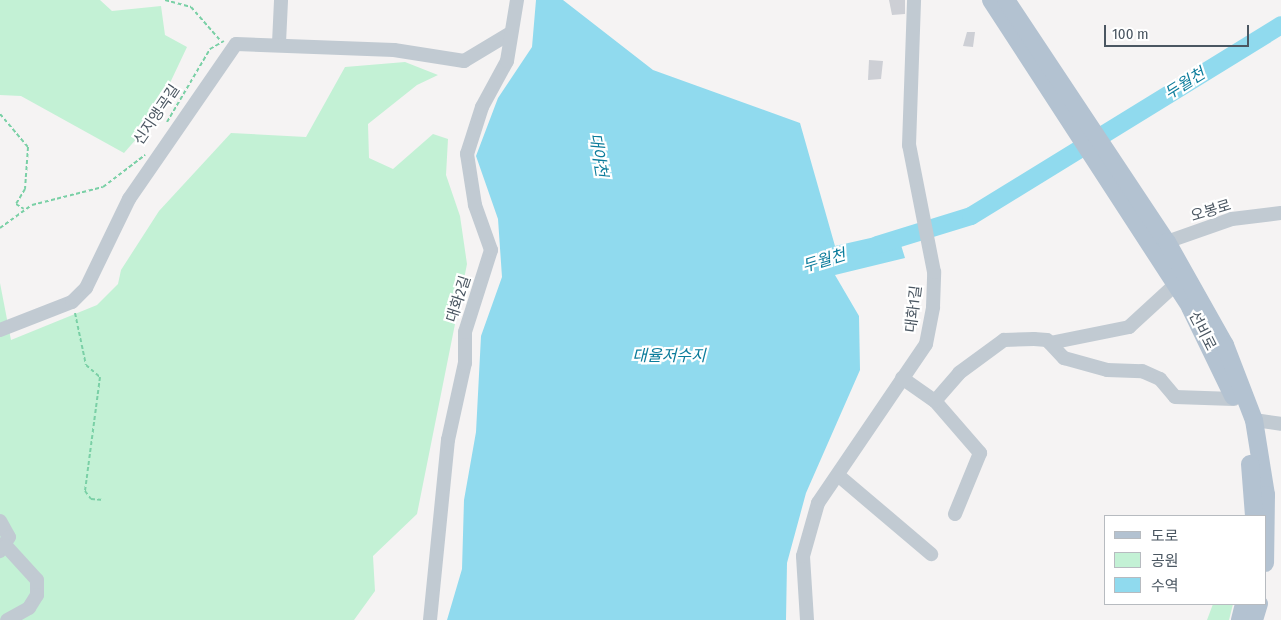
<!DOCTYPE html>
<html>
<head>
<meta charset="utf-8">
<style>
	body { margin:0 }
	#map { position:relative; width:1281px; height:620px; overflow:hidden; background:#f5f3f3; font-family:"Fira Sans Condensed","Noto Sans KR",sans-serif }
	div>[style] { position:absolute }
	.green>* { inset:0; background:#c3f1d5 }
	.water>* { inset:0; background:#90daee }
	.river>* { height:18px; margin:-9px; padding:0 9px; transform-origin:9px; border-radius:9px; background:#90daee }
	.building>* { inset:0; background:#cdcfd5 }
	.path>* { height:2px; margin-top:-1px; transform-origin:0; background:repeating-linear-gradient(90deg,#7ad0a6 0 4px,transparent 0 6.5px) }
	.minor>* { height:14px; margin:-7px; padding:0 7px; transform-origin:7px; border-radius:7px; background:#c1cad2 }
	.major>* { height:18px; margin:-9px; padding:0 9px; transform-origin:9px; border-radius:9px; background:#b3c2d1 }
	span { translate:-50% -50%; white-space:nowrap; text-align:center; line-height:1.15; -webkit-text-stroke:4.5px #fff; paint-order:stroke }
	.street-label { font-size:15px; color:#4a5661 }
	.water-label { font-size:16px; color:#0c7c9b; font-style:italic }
	.legend { position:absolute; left:1104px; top:515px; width:162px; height:90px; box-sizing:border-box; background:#fff; border:1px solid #b7bbc0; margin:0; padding:6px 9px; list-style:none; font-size:15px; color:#4a5661 }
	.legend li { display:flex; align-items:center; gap:10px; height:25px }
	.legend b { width:25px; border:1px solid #b7bbc0 }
	.scale { position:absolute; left:1104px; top:25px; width:145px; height:22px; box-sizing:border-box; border:2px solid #4a5661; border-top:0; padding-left:6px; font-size:15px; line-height:18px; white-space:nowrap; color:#4a5661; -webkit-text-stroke:4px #fff; paint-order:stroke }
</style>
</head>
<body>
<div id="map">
	<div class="green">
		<i style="clip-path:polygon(0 0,100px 0,112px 11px,161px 6px,165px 35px,187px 47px,152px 121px,124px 153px,21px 96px,0 95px)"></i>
		<i style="clip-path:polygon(405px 62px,438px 75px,417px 85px,368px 124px,369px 158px,393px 169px,433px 134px,448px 139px,446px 175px,460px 216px,467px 264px,417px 514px,373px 556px,375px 591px,354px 620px,0 620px,0 283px,11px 340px,97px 305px,118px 284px,121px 270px,159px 211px,231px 133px,306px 137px,345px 67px)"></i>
		<i style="clip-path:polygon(1213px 604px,1233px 604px,1229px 620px,1207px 620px)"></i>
	</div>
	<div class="water">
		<i style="clip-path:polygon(536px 0,563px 0,653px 70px,800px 123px,835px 246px,897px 232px,905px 258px,835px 275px,859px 316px,860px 370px,806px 493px,787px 563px,786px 620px,447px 620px,462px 569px,464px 500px,476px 432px,481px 336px,502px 277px,498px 219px,476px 156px,498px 98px,532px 47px)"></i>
	</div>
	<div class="river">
		<i style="left:877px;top:245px;width:98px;rotate:-17.1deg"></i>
		<i style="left:971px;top:216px;width:364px;rotate:-31.6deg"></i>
	</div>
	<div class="building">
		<i style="clip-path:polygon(889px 0,905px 0,905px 14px,892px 15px)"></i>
		<i style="clip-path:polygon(967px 32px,975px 32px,973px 47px,963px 46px)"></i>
		<i style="clip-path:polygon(869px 60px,883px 61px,881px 79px,868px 80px)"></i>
	</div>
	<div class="path">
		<i style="left:165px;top:0;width:27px;rotate:15deg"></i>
		<i style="left:191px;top:7px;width:44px;rotate:48.7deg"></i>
		<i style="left:0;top:114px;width:43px;rotate:49.7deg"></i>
		<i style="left:28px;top:147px;width:42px;rotate:94.1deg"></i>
		<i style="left:25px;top:189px;width:17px;rotate:121deg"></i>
		<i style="left:16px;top:204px;width:9px;rotate:32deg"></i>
		<i style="left:167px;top:122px;width:85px;rotate:-59.5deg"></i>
		<i style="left:210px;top:49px;width:16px;rotate:-30deg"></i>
		<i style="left:0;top:228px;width:39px;rotate:-36deg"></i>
		<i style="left:32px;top:205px;width:73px;rotate:-14.2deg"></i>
		<i style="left:103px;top:187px;width:53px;rotate:-37.3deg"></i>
		<i style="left:75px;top:313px;width:53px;rotate:78.1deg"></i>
		<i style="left:86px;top:365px;width:18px;rotate:41deg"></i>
		<i style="left:100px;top:377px;width:115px;rotate:97.5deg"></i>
		<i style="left:85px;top:491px;width:10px;rotate:53deg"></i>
		<i style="left:91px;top:499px;width:13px;rotate:4deg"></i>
	</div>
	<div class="minor">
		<i style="left:279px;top:43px;width:43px;rotate:-87.3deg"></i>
		<i style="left:1158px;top:245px;width:78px;rotate:-19.4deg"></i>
		<i style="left:1232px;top:219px;width:49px;rotate:-7deg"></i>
		<i style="left:0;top:330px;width:77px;rotate:-21.3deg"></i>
		<i style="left:72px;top:302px;width:20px;rotate:-45deg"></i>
		<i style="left:86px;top:288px;width:99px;rotate:-64.2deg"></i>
		<i style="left:129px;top:199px;width:188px;rotate:-55.4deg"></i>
		<i style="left:236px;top:44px;width:158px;rotate:2.2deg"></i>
		<i style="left:394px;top:50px;width:71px;rotate:8.9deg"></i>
		<i style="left:464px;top:61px;width:52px;rotate:-31deg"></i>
		<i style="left:1050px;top:343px;width:81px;rotate:-11.4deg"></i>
		<i style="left:1129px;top:327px;width:64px;rotate:-42.5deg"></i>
		<i style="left:902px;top:378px;width:40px;rotate:34.9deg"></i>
		<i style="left:935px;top:401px;width:69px;rotate:49.1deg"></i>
		<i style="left:980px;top:453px;width:66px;rotate:112.3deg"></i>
		<i style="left:935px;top:401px;width:37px;rotate:-49deg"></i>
		<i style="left:959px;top:373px;width:56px;rotate:-36.3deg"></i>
		<i style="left:1004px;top:340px;width:30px;rotate:-2deg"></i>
		<i style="left:1034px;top:339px;width:13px;rotate:4deg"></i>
		<i style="left:1047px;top:340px;width:25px;rotate:47deg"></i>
		<i style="left:1064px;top:358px;width:45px;rotate:15.6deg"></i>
		<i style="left:1107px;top:370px;width:35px;rotate:2deg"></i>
		<i style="left:1142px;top:371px;width:20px;rotate:24deg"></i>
		<i style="left:1160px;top:379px;width:23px;rotate:50deg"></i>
		<i style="left:1175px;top:397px;width:59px;rotate:1.9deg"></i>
		<i style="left:1254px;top:420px;width:27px;rotate:8deg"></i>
		<i style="left:839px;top:476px;width:121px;rotate:40.3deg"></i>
		<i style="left:0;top:521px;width:18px;rotate:61deg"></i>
		<i style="left:9px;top:537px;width:17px;rotate:123deg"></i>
		<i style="left:6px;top:546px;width:46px;rotate:47.6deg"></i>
		<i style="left:37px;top:580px;width:15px;rotate:90deg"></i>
		<i style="left:37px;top:595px;width:15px;rotate:122deg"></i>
		<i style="left:29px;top:608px;width:25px;rotate:151deg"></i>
		<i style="left:430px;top:620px;width:181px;rotate:-84.3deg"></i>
		<i style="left:448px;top:440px;width:79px;rotate:-77.6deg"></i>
		<i style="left:465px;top:363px;width:31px;rotate:-90deg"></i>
		<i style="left:465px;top:332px;width:86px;rotate:-72.4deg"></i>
		<i style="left:491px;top:250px;width:48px;rotate:-109.6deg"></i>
		<i style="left:475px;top:205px;width:52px;rotate:-98.9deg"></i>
		<i style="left:467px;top:154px;width:49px;rotate:-72.3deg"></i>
		<i style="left:482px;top:107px;width:52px;rotate:-61.5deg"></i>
		<i style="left:507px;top:61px;width:62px;rotate:-80.7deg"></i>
		<i style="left:807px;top:620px;width:64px;rotate:-93.6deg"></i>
		<i style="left:803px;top:556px;width:55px;rotate:-74.2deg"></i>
		<i style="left:818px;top:503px;width:192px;rotate:-55.8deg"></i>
		<i style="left:926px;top:344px;width:38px;rotate:-79deg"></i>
		<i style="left:933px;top:307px;width:35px;rotate:-88deg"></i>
		<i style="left:934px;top:272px;width:129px;rotate:-101.1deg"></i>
		<i style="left:909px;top:145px;width:145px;rotate:-88deg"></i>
	</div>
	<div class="major">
		<i style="left:991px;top:0;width:366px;rotate:57deg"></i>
		<i style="left:1190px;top:307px;width:99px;rotate:64.2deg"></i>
		<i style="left:1006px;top:0;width:291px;rotate:56.4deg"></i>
		<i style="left:1167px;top:242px;width:118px;rotate:60.6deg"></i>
		<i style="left:1225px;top:345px;width:80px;rotate:68.9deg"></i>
		<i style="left:1254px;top:420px;width:76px;rotate:80.9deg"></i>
		<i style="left:1266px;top:495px;width:68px;rotate:90.8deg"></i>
		<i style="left:1250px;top:464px;width:52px;rotate:85.6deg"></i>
		<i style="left:1240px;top:620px;width:16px;rotate:-76deg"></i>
		<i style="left:1254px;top:620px;width:17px;rotate:-73deg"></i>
	</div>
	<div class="street-label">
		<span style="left:157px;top:115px;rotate:-56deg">신지앵곡길</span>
		<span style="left:1211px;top:211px;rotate:-17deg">오봉로</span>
		<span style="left:459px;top:299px;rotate:-72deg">대화2길</span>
		<span style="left:914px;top:309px;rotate:-83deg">대화1길</span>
		<span style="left:1202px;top:331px;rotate:63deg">선비로</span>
	</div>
	<div class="water-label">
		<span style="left:1185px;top:84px;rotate:-32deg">두월천</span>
		<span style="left:598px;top:155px;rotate:81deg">대야천</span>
		<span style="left:824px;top:261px;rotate:-17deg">두월천</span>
		<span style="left:669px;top:356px">대율저수지</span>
	</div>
	<ul class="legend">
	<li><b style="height:6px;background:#b3c2d1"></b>도로</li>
	<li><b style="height:14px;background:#c3f1d5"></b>공원</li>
	<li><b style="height:14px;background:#90daee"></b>수역</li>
	</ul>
	<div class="scale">100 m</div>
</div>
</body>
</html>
